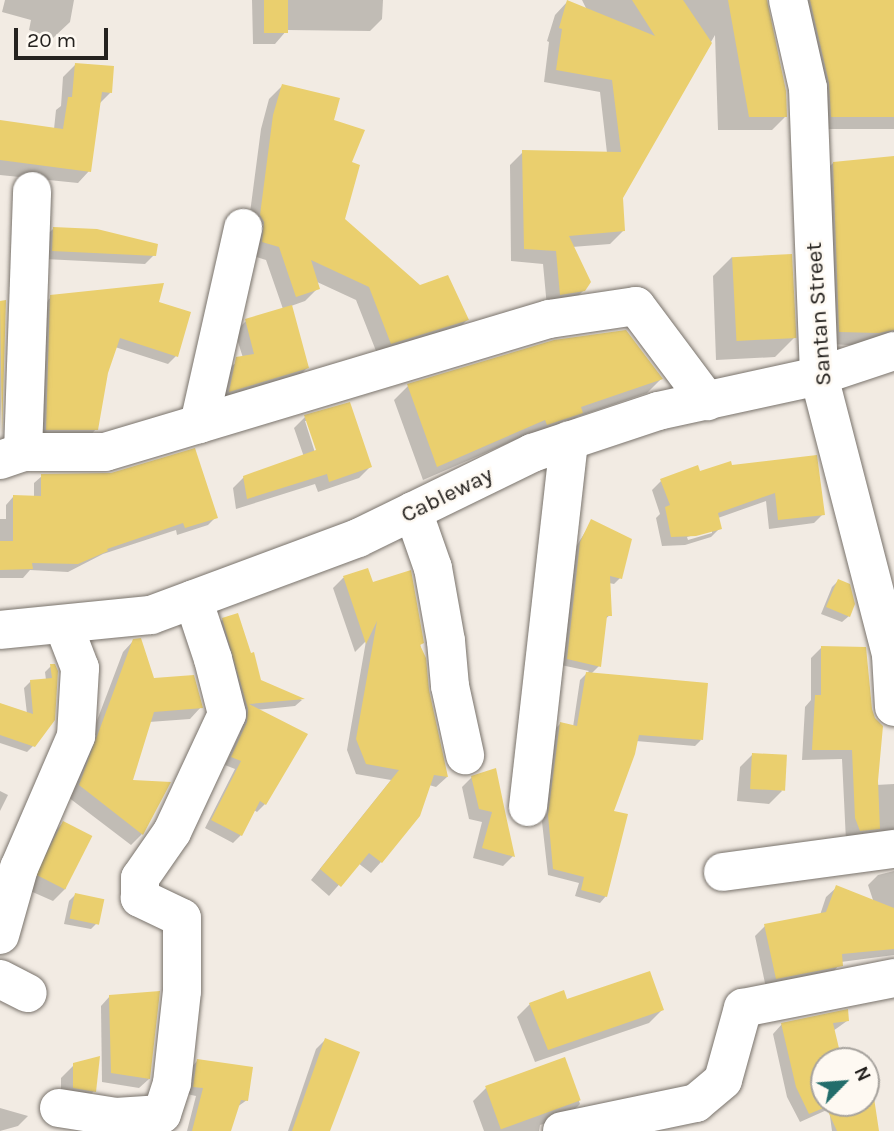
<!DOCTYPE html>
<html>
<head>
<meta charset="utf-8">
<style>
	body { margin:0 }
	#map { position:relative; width:894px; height:1131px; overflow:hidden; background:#f2ebe3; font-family:Karla,sans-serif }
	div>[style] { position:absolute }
	.shadow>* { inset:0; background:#0003 }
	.building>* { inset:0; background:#eacf6e; transform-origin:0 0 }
	.roads { filter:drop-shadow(0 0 2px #79736c) drop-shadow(0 0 2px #79736c) }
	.street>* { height:38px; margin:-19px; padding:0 19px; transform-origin:19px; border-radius:19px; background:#fff }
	span { translate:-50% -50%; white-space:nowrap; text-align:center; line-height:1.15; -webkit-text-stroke:5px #fef9f2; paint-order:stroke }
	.street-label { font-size:23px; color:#25221f }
	.north { position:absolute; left:810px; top:1047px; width:70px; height:70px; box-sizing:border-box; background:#fef9f2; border:2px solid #a7a39e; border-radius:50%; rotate:65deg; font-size:19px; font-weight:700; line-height:28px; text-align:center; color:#25221f }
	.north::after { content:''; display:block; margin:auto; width:24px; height:32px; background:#226d6b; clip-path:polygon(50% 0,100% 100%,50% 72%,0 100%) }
	.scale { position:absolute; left:14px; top:28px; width:94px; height:32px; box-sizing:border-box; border:4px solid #25221f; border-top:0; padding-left:9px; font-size:21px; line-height:24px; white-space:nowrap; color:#25221f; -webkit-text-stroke:5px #fef9f2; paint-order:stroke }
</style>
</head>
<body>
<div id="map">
	<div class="shadow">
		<i style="clip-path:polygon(5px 0,74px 0,70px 22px,53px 38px,29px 30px,31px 20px,2px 12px)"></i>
		<i style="clip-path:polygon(252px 0,383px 0,382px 19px,370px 31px,287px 30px,275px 44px,253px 44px)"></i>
		<i style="clip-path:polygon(582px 0,765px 0,785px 117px,772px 130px,718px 130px,715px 35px,621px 198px,623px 231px,610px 244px,572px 247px,584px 290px,570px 304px,547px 307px,543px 264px,511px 261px,510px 165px,523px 152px,607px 153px,600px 92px,544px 82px,549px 42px,547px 41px,555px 15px,567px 2px,587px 10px)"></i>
		<i style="clip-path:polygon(792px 0,894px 0,894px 129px,819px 129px)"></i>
		<i style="clip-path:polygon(75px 65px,111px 92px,98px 105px,89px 171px,78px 183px,0 175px,0 122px,54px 129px,56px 110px,61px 106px,63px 77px)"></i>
		<i style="clip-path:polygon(282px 86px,332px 121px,349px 163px,343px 220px,420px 287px,467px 320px,454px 333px,378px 356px,356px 300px,315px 281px,318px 288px,305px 301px,291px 306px,307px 368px,297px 378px,220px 401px,226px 370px,243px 358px,235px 332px,246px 321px,283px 309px,266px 260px,250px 255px,248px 228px,261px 129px,269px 99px)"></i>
		<i style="clip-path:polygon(894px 157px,894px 347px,827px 344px,820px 176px,833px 163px)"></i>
		<i style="clip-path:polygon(53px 229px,154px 255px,145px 264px,44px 259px,44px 238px)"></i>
		<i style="clip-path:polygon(732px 257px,794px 338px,775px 357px,716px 360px,713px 276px)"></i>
		<i style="clip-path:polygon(51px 297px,157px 303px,176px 356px,168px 364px,115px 347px,106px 372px,96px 429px,88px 438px,38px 438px,43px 306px)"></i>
		<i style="clip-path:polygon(0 302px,5px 302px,0 433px)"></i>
		<i style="clip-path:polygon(661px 379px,647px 393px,577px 417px,567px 427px,531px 433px,423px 480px,394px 400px,408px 386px)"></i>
		<i style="clip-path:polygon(evenodd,305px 417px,370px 467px,359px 478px,318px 492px,315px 484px,236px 509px,233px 488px,244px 477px,304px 457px,294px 428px,305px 417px,305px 421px,308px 421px,321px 458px,317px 459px,305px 421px)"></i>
		<i style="clip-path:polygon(evenodd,731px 466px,823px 514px,814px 523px,769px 529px,766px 501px,718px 518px,720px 528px,711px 537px,685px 545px,662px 546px,656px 518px,660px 514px,652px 490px,661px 481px,731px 466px,712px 530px,712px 533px,688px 540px,687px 537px,712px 530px)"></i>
		<i style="clip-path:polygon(42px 476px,216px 517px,208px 525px,177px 535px,176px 530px,103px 554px,68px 572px,30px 570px,23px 578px,0 578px,0 519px,6px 519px,6px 505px,13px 497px,34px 498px,34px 483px)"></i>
		<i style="clip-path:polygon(592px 521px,620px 578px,614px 584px,609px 583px,610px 615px,604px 620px,599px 666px,591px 674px,701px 740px,695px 746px,636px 741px,611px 813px,606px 896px,600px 903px,575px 896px,579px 883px,548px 875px,542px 822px,554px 730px,560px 724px,573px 727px,580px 680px,589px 671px,561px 665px,574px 550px)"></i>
		<i style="clip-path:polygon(367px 570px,372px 584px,410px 574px,427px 691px,447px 777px,436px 787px,429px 785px,419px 815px,381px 862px,371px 873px,358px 863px,329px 896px,311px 880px,391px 780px,356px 774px,347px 750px,366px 641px,355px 652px,333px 588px,343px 578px)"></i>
		<i style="clip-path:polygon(838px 581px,849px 616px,842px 622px,821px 614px,832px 587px)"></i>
		<i style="clip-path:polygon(223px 619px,259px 682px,302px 700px,295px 706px,256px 710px,306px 735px,265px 804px,257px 812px,254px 810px,241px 835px,233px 843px,205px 828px,235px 769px,225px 765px,240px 733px,241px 717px,215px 627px)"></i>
		<i style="clip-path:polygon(134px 640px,153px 680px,201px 707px,190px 719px,149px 722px,130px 782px,142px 834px,131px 845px,68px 797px,123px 652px)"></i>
		<i style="clip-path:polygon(821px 648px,876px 785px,894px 784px,894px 840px,846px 841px,842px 759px,802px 760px,805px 707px,811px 700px,811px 658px)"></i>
		<i style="clip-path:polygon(51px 666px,56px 672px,33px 746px,27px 752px,0 743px,0 709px,27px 714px,24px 688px,31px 681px,46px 680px,45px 672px)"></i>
		<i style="clip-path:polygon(753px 754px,782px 791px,769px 804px,737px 801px,740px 767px)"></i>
		<i style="clip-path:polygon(494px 770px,513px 856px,503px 866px,473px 858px,482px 822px,469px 819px,462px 787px,472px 777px)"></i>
		<i style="clip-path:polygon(0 791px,8px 795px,0 811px)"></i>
		<i style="clip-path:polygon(63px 823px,66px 888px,53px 901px,28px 890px,50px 836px)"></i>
		<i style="clip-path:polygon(894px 871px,894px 955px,841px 962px,831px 975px,766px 988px,755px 936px,765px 926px,820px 915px,826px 897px,837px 887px,874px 903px,868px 885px,878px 875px)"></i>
		<i style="clip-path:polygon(75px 895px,97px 923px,91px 929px,64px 924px,69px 901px)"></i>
		<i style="clip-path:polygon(110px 996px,149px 1079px,139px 1088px,102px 1082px,101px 1006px)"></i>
		<i style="clip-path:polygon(530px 1004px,662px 1010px,649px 1023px,535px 1062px,517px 1017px)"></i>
		<i style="clip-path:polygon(847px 1021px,833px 1031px,840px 1061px,824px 1061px,824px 1103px,866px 1103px,866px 1081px,877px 1131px,832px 1131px,829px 1109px,800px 1122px,787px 1097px,773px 1034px,782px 1024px)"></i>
		<i style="clip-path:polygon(325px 1040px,328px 1131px,288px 1131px,316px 1049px)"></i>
		<i style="clip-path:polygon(564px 1059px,580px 1104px,567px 1117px,540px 1125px,539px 1131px,484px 1131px,473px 1101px,486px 1088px)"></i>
		<i style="clip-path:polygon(197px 1061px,247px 1100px,237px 1107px,229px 1131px,187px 1131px,196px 1096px,187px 1094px,190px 1069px)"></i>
		<i style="clip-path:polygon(74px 1065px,94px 1091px,81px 1104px,61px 1101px,61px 1078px)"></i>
		<i style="clip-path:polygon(0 1108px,28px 1116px,18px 1126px,0 1131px)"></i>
	</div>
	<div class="building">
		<i style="left:264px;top:0;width:24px;height:33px"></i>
		<i style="clip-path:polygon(567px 0,655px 36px,632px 0,683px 0,712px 43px,623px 198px,625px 231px,569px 236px,591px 282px,585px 291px,560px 295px,556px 251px,524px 249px,522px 150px,621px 152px,612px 80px,556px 70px,562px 29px,559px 28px)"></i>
		<i style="clip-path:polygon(728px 0,767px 0,786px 91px,787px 117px,749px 117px)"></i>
		<i style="clip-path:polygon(810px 0,894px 0,894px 117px,831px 117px,829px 83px)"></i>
		<i style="clip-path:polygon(75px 63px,114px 66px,112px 93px,102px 92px,91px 172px,0 160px,0 120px,63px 129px,68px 97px,72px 97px)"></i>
		<i style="clip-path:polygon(282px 84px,340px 98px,334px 120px,365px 130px,352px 162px,360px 165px,345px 219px,420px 285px,448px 275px,469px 320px,391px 344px,369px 287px,311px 260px,320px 289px,296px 297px,279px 247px,262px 242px,264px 222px,260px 215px,273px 115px)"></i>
		<i style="clip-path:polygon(894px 156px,894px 330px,879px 333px,839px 332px,833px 162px)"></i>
		<i style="clip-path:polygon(53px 227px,97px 229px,158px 244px,156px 256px,52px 251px)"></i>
		<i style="left:792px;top:254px;width:84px;height:60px;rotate:87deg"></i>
		<i style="clip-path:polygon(164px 283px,159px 302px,191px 312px,178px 357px,120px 338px,108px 373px,98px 430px,46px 430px,50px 295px)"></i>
		<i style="clip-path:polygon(6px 300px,2px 434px,0 301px)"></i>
		<i style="clip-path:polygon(292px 305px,309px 368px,229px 392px,236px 357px,254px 354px,245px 319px)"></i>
		<i style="clip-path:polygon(626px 330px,663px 379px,581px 407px,583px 413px,547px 425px,545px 420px,437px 467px,407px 384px,554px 340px)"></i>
		<i style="clip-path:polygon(350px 402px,372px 467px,329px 482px,327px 474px,247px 499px,243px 476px,316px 450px,304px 415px)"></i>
		<i style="clip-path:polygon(195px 448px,218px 518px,185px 528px,183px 523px,107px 549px,108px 551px,78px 564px,32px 563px,33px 569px,0 570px,0 541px,13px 541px,13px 495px,41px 496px,41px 474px,111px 473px)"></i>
		<i style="clip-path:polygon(817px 455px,825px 515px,778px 520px,775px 493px,718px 513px,722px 529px,696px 536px,671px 537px,665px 507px,670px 505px,660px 479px,698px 465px,700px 471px,731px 461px,732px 465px)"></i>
		<i style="clip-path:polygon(591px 519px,632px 539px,622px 579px,610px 576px,612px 616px,607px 616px,601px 667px,567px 659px,580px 542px)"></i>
		<i style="clip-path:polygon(368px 568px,373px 582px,411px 570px,424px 643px,420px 645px,426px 658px,429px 690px,448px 777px,434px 775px,420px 816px,382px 863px,369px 853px,341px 887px,320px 869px,399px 770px,366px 764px,356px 739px,377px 621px,366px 644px,343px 576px)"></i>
		<i style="clip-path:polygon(838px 579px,850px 584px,855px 604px,850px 617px,826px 607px)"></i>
		<i style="clip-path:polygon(238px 613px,251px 653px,254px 652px,261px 680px,305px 699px,249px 704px,308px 734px,266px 805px,260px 801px,242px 836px,211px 820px,241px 761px,231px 757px,247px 722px,248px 709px,222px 618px)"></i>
		<i style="clip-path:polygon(141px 638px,154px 678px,194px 675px,203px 708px,154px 712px,133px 780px,171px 782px,143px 835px,79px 785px,133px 639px)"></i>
		<i style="clip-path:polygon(821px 646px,866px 647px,872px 709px,875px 718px,883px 726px,878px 781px,880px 829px,860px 831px,855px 818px,852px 750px,812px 750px,815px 695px,821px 695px)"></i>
		<i style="clip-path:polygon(50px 664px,55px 664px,58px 671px,55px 720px,35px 747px,0 735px,0 703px,33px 714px,30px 680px,52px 678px)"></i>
		<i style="clip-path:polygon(586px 672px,708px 683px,703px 740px,639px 735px,635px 754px,614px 811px,628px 814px,607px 897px,581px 890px,584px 877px,553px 869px,548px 815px,560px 722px,577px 726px)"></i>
		<i style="left:752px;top:753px;width:35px;height:36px;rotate:3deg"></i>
		<i style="clip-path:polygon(496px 768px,506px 816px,515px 857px,482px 848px,492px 812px,479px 809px,471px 776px)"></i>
		<i style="left:63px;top:821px;width:33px;height:60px;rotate:27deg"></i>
		<i style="clip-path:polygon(836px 885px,894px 908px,894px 949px,842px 954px,843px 966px,776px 979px,764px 924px,826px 912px)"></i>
		<i style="left:75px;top:893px;width:30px;height:26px;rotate:12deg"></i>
		<i style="clip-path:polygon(650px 971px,664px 1010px,548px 1050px,529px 1003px,564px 990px,567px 999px)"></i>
		<i style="clip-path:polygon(160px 991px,150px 1079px,111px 1073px,109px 995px)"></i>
		<i style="clip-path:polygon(848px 1009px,849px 1021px,833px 1023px,842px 1061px,824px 1061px,824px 1103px,866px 1103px,866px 1079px,871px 1078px,879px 1131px,837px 1131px,826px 1107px,809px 1114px,796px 1087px,781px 1023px)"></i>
		<i style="clip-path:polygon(325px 1038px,360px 1052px,330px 1131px,292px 1131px)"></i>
		<i style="clip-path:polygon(100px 1056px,96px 1092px,73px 1088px,73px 1063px)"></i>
		<i style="left:565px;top:1057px;width:46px;height:85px;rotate:70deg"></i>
		<i style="clip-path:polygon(197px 1059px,253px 1067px,248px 1101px,241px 1100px,231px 1131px,192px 1131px,203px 1088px,193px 1087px)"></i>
	</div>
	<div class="roads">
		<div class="street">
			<i style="left:788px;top:0;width:90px;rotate:77.2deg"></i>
			<i style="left:808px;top:88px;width:288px;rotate:87.8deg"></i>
			<i style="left:819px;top:376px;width:288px;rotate:75.5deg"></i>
			<i style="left:891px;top:655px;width:52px;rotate:86.7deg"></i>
			<i style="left:199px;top:424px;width:365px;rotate:-16.7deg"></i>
			<i style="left:549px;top:319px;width:88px;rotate:-8.5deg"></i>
			<i style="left:636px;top:306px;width:119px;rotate:53.2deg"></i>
			<i style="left:23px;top:452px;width:82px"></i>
			<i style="left:105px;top:452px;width:98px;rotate:-16.6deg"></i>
			<i style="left:199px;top:424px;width:201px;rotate:-77.3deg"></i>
			<i style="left:0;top:460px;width:24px;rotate:-19deg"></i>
			<i style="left:23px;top:452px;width:261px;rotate:-88deg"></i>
			<i style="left:413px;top:511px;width:60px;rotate:70.7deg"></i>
			<i style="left:433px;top:568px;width:74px;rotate:79.9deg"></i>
			<i style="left:446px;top:641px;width:45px;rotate:84.9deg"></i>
			<i style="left:450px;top:686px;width:71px;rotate:77.7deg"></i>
			<i style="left:0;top:630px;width:152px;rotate:-5.7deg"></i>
			<i style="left:151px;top:615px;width:221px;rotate:-20.4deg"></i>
			<i style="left:358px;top:538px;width:194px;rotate:-26deg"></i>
			<i style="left:532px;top:453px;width:133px;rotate:-18.4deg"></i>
			<i style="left:658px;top:411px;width:165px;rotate:-12.3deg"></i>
			<i style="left:819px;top:376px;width:79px;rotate:-18.4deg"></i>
			<i style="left:528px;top:807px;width:369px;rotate:-83.6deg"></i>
			<i style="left:723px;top:872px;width:173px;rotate:-7.7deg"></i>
			<i style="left:0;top:935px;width:70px;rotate:-74.2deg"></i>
			<i style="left:19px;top:868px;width:144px;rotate:-66.6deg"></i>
			<i style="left:76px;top:736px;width:68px;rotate:-86.6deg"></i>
			<i style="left:80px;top:668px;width:47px;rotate:-111.1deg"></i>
			<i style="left:0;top:979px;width:31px;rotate:27deg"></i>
			<i style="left:59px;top:1108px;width:58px;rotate:9deg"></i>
			<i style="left:116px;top:1117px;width:46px;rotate:-3.7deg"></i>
			<i style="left:162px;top:1114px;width:33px;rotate:-72deg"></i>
			<i style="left:172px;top:1083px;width:93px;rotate:-83.8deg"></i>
			<i style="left:182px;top:991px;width:73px;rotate:-90deg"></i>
			<i style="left:182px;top:918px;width:47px;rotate:-154.5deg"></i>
			<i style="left:140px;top:898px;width:20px;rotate:-90deg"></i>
			<i style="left:140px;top:878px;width:56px;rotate:-55.2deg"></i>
			<i style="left:172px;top:832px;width:130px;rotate:-65deg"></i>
			<i style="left:227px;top:714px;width:57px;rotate:-104.3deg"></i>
			<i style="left:213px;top:659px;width:63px;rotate:-108.4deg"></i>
			<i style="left:562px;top:1131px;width:137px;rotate:-11.8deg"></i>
			<i style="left:696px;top:1103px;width:35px;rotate:-40deg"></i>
			<i style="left:723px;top:1080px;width:75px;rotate:-74.5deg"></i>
			<i style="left:743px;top:1008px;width:154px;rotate:-11.2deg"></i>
		</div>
	</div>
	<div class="street-label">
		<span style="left:819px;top:314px;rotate:-94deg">Santan Street</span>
		<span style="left:447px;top:495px;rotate:-26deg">Cableway</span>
	</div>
	<div class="north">N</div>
	<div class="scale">20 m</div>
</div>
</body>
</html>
